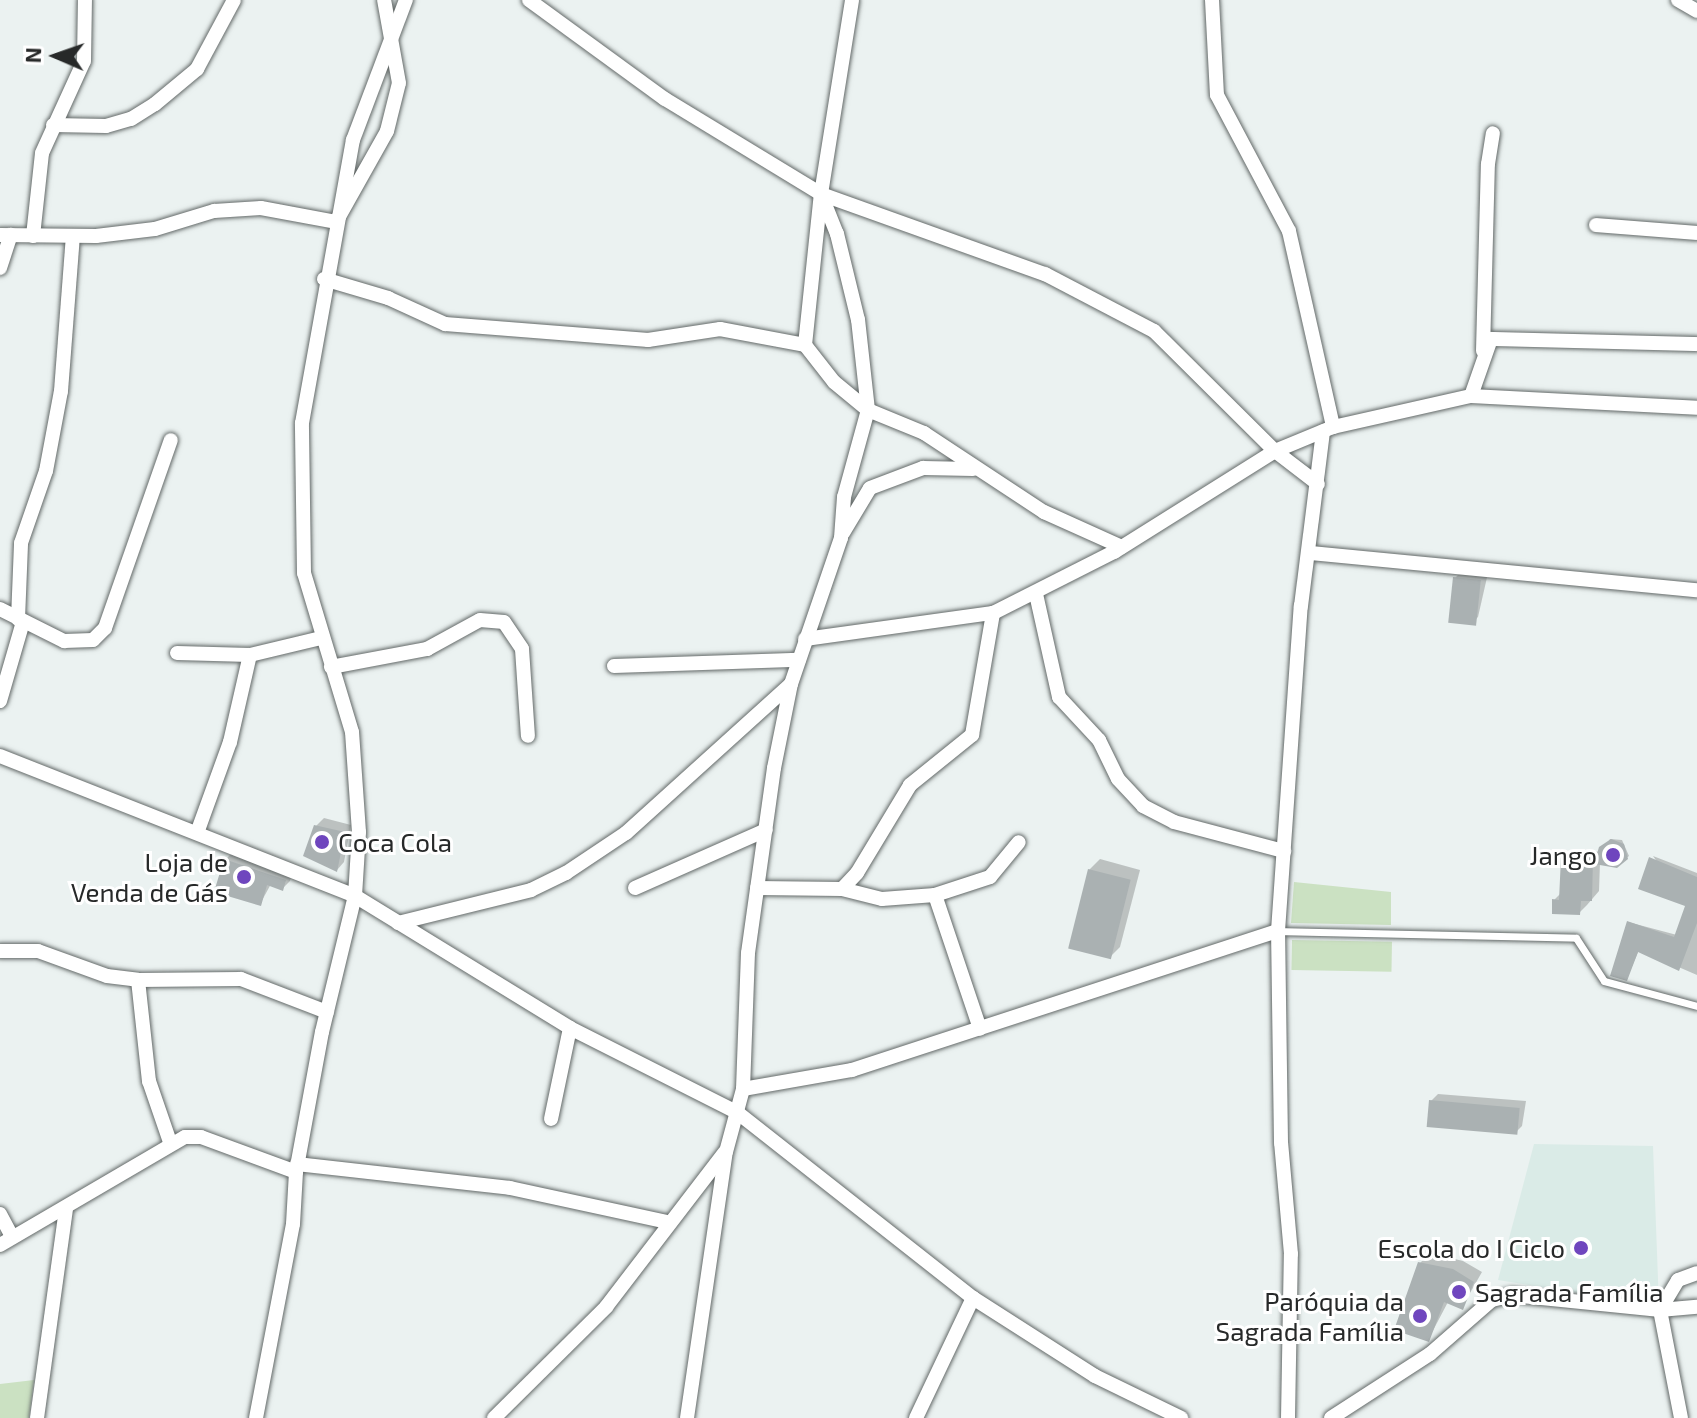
<!DOCTYPE html>
<html>
<head>
<meta charset="utf-8">
<style>
	body { margin:0 }
	#map { position:relative; width:1697px; height:1418px; overflow:hidden; background:#ebf2f1; font-family:"Exo 2",sans-serif }
	div>[style] { position:absolute }
	.built>* { inset:0; background:#daebe7 }
	.green>* { inset:0; background:#cbe1c2; transform-origin:0 0 }
	.shadow>* { inset:0; background:#0003 }
	.building>* { inset:0; background:#aab1b2; transform-origin:0 0 }
	.roads { filter:drop-shadow(0 0 2px #636968) drop-shadow(0 0 2px #636968) }
	.lane>* { height:7px; margin:-3.5px; padding:0 3.5px; transform-origin:3.5px; border-radius:3.5px; background:#fff }
	.street>* { height:14px; margin:-7px; padding:0 7px; transform-origin:7px; border-radius:7px; background:#fff }
	.dots>* { width:22px; height:22px; translate:-50% -50%; box-sizing:border-box; border:4px solid #fff; border-radius:50% }
	span { translate:-50% -50%; white-space:nowrap; text-align:center; line-height:1.15; -webkit-text-stroke:6px #fff; paint-order:stroke }
	.poi-label { font-size:26px; color:#272929 }
	.left { translate:0 -50%; text-align:left }
	.right { translate:-100% -50%; text-align:right }
	.north { position:absolute; left:16px; top:16px; width:80px; height:80px; -webkit-text-stroke:6px #fff; paint-order:stroke; rotate:272deg; font-size:22px; font-weight:700; line-height:32px; text-align:center; color:#272929 }
	.north::after { content:''; display:block; margin:auto; width:28px; height:36px; background:#272929; clip-path:polygon(50% 0,100% 100%,50% 72%,0 100%) }
</style>
</head>
<body>
<div id="map">
	<div class="built">
		<i style="clip-path:polygon(1534px 1144px,1653px 1146px,1659px 1306px,1498px 1280px)"></i>
	</div>
	<div class="green">
		<i style="clip-path:polygon(1294px 882px,1391px 892px,1391px 925px,1291px 923px)"></i>
		<i style="left:1292px;top:940px;width:100px;height:30px;rotate:1deg"></i>
		<i style="clip-path:polygon(34px 1380px,29px 1418px,0 1418px,0 1384px)"></i>
	</div>
	<div class="shadow">
		<i style="clip-path:polygon(1463px 570px,1488px 573px,1478px 617px,1470px 625px,1455px 578px)"></i>
		<i style="clip-path:polygon(324px 818px,351px 825px,344px 862px,337px 870px,316px 826px)"></i>
		<i style="clip-path:polygon(1610px 839px,1622px 840px,1629px 856px,1616px 866px,1600px 863px,1599px 891px,1587px 905px,1579px 913px,1554px 900px,1561px 893px,1563px 858px,1570px 850px,1602px 852px)"></i>
		<i style="clip-path:polygon(232px 853px,292px 873px,290px 881px,283px 888px,271px 884px,260px 904px,225px 860px)"></i>
		<i style="clip-path:polygon(1653px 856px,1697px 873px,1697px 975px,1639px 950px,1627px 978px,1628px 922px,1677px 935px,1687px 904px)"></i>
		<i style="clip-path:polygon(1100px 859px,1140px 870px,1120px 947px,1109px 958px,1089px 870px)"></i>
		<i style="clip-path:polygon(1438px 1094px,1526px 1101px,1522px 1126px,1514px 1134px,1431px 1101px)"></i>
		<i style="clip-path:polygon(1430px 1253px,1463px 1261px,1482px 1272px,1462px 1307px,1448px 1302px,1428px 1340px,1420px 1263px)"></i>
	</div>
	<div class="building">
		<i style="left:1453px;top:577px;width:28px;height:46px;rotate:6deg"></i>
		<i style="clip-path:polygon(314px 825px,345px 832px,337px 872px,303px 856px)"></i>
		<i style="clip-path:polygon(1611px 839px,1624px 844px,1628px 859px,1617px 868px,1594px 864px,1599px 847px)"></i>
		<i style="clip-path:polygon(1561px 857px,1593px 858px,1592px 901px,1581px 901px,1580px 915px,1552px 914px,1552px 899px,1559px 900px)"></i>
		<i style="clip-path:polygon(1649px 857px,1697px 877px,1697px 923px,1679px 971px,1638px 952px,1627px 981px,1610px 976px,1627px 921px,1674px 937px,1685px 906px,1638px 889px)"></i>
		<i style="clip-path:polygon(224px 859px,286px 880px,283px 891px,267px 885px,261px 906px,214px 892px)"></i>
		<i style="left:1088px;top:869px;width:44px;height:82px;rotate:14deg"></i>
		<i style="left:1429px;top:1100px;width:91px;height:27px;rotate:5deg"></i>
		<i style="clip-path:polygon(1418px 1262px,1453px 1269px,1474px 1282px,1463px 1310px,1444px 1302px,1429px 1342px,1394px 1330px)"></i>
	</div>
	<div class="roads">
		<div class="lane">
			<i style="left:1278px;top:931px;width:298px;rotate:1.3deg"></i>
			<i style="left:1576px;top:938px;width:51px;rotate:56.9deg"></i>
			<i style="left:1604px;top:981px;width:96px;rotate:15deg"></i>
		</div>
		<div class="street">
			<i style="left:529px;top:0;width:168px;rotate:36.1deg"></i>
			<i style="left:665px;top:99px;width:183px;rotate:31.3deg"></i>
			<i style="left:821px;top:194px;width:238px;rotate:19.7deg"></i>
			<i style="left:1045px;top:274px;width:123px;rotate:27.6deg"></i>
			<i style="left:1154px;top:331px;width:170px;rotate:44.8deg"></i>
			<i style="left:1275px;top:451px;width:54px;rotate:37.5deg"></i>
			<i style="left:1212px;top:0;width:95px;rotate:87deg"></i>
			<i style="left:1217px;top:95px;width:154px;rotate:62.1deg"></i>
			<i style="left:1289px;top:231px;width:201px;rotate:77.3deg"></i>
			<i style="left:1678px;top:0;width:22px;rotate:30deg"></i>
			<i style="left:53px;top:125px;width:53px;rotate:1.1deg"></i>
			<i style="left:106px;top:126px;width:26px;rotate:-16deg"></i>
			<i style="left:131px;top:119px;width:28px;rotate:-32deg"></i>
			<i style="left:155px;top:104px;width:55px;rotate:-39.8deg"></i>
			<i style="left:197px;top:69px;width:78px;rotate:-61.8deg"></i>
			<i style="left:1596px;top:225px;width:101px;rotate:4.5deg"></i>
			<i style="left:0;top:235px;width:96px;rotate:0.6deg"></i>
			<i style="left:96px;top:236px;width:59px;rotate:-6.8deg"></i>
			<i style="left:155px;top:229px;width:62px;rotate:-17deg"></i>
			<i style="left:214px;top:211px;width:47px;rotate:-3.7deg"></i>
			<i style="left:261px;top:208px;width:76px;rotate:10.6deg"></i>
			<i style="left:336px;top:222px;width:104px;rotate:-60.7deg"></i>
			<i style="left:387px;top:131px;width:49px;rotate:-76deg"></i>
			<i style="left:399px;top:83px;width:84px;rotate:-100.2deg"></i>
			<i style="left:33px;top:236px;width:83px;rotate:-83.8deg"></i>
			<i style="left:42px;top:153px;width:101px;rotate:-65.5deg"></i>
			<i style="left:84px;top:61px;width:61px;rotate:-89.1deg"></i>
			<i style="left:0;top:268px;width:35px;rotate:-72deg"></i>
			<i style="left:324px;top:279px;width:67px;rotate:16.5deg"></i>
			<i style="left:388px;top:298px;width:63px;rotate:24.5deg"></i>
			<i style="left:445px;top:324px;width:204px;rotate:4.5deg"></i>
			<i style="left:648px;top:340px;width:73px;rotate:-8.7deg"></i>
			<i style="left:720px;top:329px;width:86px;rotate:10.7deg"></i>
			<i style="left:805px;top:345px;width:47px;rotate:51.9deg"></i>
			<i style="left:834px;top:382px;width:44px;rotate:39.5deg"></i>
			<i style="left:868px;top:410px;width:61px;rotate:22.3deg"></i>
			<i style="left:924px;top:433px;width:144px;rotate:33.4deg"></i>
			<i style="left:1044px;top:512px;width:85px;rotate:24.2deg"></i>
			<i style="left:805px;top:345px;width:152px;rotate:-84deg"></i>
			<i style="left:821px;top:194px;width:196px;rotate:-80.9deg"></i>
			<i style="left:1483px;top:351px;width:187px;rotate:-88.5deg"></i>
			<i style="left:1488px;top:164px;width:31px;rotate:-81deg"></i>
			<i style="left:1471px;top:396px;width:60px;rotate:-70.7deg"></i>
			<i style="left:1491px;top:339px;width:206px;rotate:1.4deg"></i>
			<i style="left:843px;top:533px;width:52px;rotate:-59deg"></i>
			<i style="left:870px;top:488px;width:57px;rotate:-20.7deg"></i>
			<i style="left:923px;top:468px;width:50px;rotate:1.1deg"></i>
			<i style="left:1310px;top:553px;width:389px;rotate:5.5deg"></i>
			<i style="left:1036px;top:594px;width:106px;rotate:77.4deg"></i>
			<i style="left:1059px;top:697px;width:59px;rotate:47.1deg"></i>
			<i style="left:1099px;top:740px;width:43px;rotate:64deg"></i>
			<i style="left:1118px;top:779px;width:37px;rotate:47deg"></i>
			<i style="left:1143px;top:806px;width:35px;rotate:27deg"></i>
			<i style="left:1174px;top:822px;width:114px;rotate:14.8deg"></i>
			<i style="left:0;top:609px;width:72px;rotate:26.6deg"></i>
			<i style="left:64px;top:641px;width:29px;rotate:-2deg"></i>
			<i style="left:93px;top:640px;width:17px;rotate:-45deg"></i>
			<i style="left:105px;top:628px;width:199px;rotate:-70.7deg"></i>
			<i style="left:18px;top:619px;width:76px;rotate:-87.7deg"></i>
			<i style="left:21px;top:543px;width:76px;rotate:-70.9deg"></i>
			<i style="left:46px;top:471px;width:81px;rotate:-79.4deg"></i>
			<i style="left:61px;top:391px;width:155px;rotate:-85.6deg"></i>
			<i style="left:805px;top:639px;width:190px;rotate:-7.9deg"></i>
			<i style="left:993px;top:613px;width:136px;rotate:-26.8deg"></i>
			<i style="left:1114px;top:552px;width:190px;rotate:-32.1deg"></i>
			<i style="left:1275px;top:451px;width:63px;rotate:-22.5deg"></i>
			<i style="left:1333px;top:427px;width:141px;rotate:-12.7deg"></i>
			<i style="left:1471px;top:396px;width:226px;rotate:3deg"></i>
			<i style="left:177px;top:653px;width:73px;rotate:1.6deg"></i>
			<i style="left:250px;top:655px;width:73px;rotate:-13.5deg"></i>
			<i style="left:614px;top:666px;width:185px;rotate:-1.9deg"></i>
			<i style="left:331px;top:667px;width:98px;rotate:-10.6deg"></i>
			<i style="left:427px;top:649px;width:60px;rotate:-28.7deg"></i>
			<i style="left:480px;top:620px;width:24px;rotate:5deg"></i>
			<i style="left:504px;top:622px;width:32px;rotate:56deg"></i>
			<i style="left:522px;top:649px;width:87px;rotate:86.1deg"></i>
			<i style="left:0;top:701px;width:82px;rotate:-73.8deg"></i>
			<i style="left:0;top:756px;width:382px;rotate:21.5deg"></i>
			<i style="left:355px;top:896px;width:252px;rotate:31.5deg"></i>
			<i style="left:570px;top:1028px;width:188px;rotate:26.8deg"></i>
			<i style="left:738px;top:1113px;width:299px;rotate:38.2deg"></i>
			<i style="left:973px;top:1298px;width:145px;rotate:32.6deg"></i>
			<i style="left:1095px;top:1376px;width:96px;rotate:26deg"></i>
			<i style="left:197px;top:833px;width:97px;rotate:-70.1deg"></i>
			<i style="left:230px;top:742px;width:89px;rotate:-77.1deg"></i>
			<i style="left:635px;top:888px;width:143px;rotate:-23.9deg"></i>
			<i style="left:757px;top:888px;width:85px;rotate:0.7deg"></i>
			<i style="left:842px;top:889px;width:22px;rotate:-47deg"></i>
			<i style="left:857px;top:873px;width:103px;rotate:-58.9deg"></i>
			<i style="left:910px;top:785px;width:80px;rotate:-38.9deg"></i>
			<i style="left:972px;top:735px;width:124px;rotate:-80.2deg"></i>
			<i style="left:842px;top:889px;width:41px;rotate:14deg"></i>
			<i style="left:882px;top:899px;width:53px;rotate:-4.3deg"></i>
			<i style="left:935px;top:895px;width:58px;rotate:-18.1deg"></i>
			<i style="left:990px;top:877px;width:45px;rotate:-50.4deg"></i>
			<i style="left:935px;top:895px;width:141px;rotate:71.4deg"></i>
			<i style="left:398px;top:923px;width:137px;rotate:-13.9deg"></i>
			<i style="left:531px;top:890px;width:39px;rotate:-26deg"></i>
			<i style="left:566px;top:873px;width:72px;rotate:-33.7deg"></i>
			<i style="left:626px;top:833px;width:222px;rotate:-42.1deg"></i>
			<i style="left:0;top:951px;width:38px"></i>
			<i style="left:38px;top:951px;width:73px;rotate:19.9deg"></i>
			<i style="left:107px;top:976px;width:31px;rotate:7deg"></i>
			<i style="left:138px;top:980px;width:103px;rotate:-0.6deg"></i>
			<i style="left:241px;top:979px;width:92px;rotate:21deg"></i>
			<i style="left:138px;top:980px;width:102px;rotate:83.8deg"></i>
			<i style="left:149px;top:1081px;width:65px;rotate:71deg"></i>
			<i style="left:743px;top:1089px;width:111px;rotate:-9.9deg"></i>
			<i style="left:852px;top:1070px;width:448px;rotate:-18.1deg"></i>
			<i style="left:551px;top:1119px;width:93px;rotate:-78.2deg"></i>
			<i style="left:297px;top:1164px;width:214px;rotate:6.4deg"></i>
			<i style="left:510px;top:1188px;width:161px;rotate:12.2deg"></i>
			<i style="left:0;top:1214px;width:26px;rotate:62deg"></i>
			<i style="left:0;top:1245px;width:214px;rotate:-30.3deg"></i>
			<i style="left:185px;top:1137px;width:16px"></i>
			<i style="left:201px;top:1137px;width:101px;rotate:20.2deg"></i>
			<i style="left:37px;top:1418px;width:210px;rotate:-82.1deg"></i>
			<i style="left:256px;top:1418px;width:197px;rotate:-79.2deg"></i>
			<i style="left:293px;top:1224px;width:52px;rotate:-86.7deg"></i>
			<i style="left:296px;top:1172px;width:142px;rotate:-79.5deg"></i>
			<i style="left:322px;top:1032px;width:140px;rotate:-76.4deg"></i>
			<i style="left:355px;top:896px;width:64px;rotate:-86.4deg"></i>
			<i style="left:359px;top:832px;width:100px;rotate:-94deg"></i>
			<i style="left:352px;top:732px;width:166px;rotate:-106.8deg"></i>
			<i style="left:304px;top:573px;width:150px;rotate:-90.8deg"></i>
			<i style="left:302px;top:423px;width:288px;rotate:-79.8deg"></i>
			<i style="left:353px;top:140px;width:150px;rotate:-69.3deg"></i>
			<i style="left:494px;top:1418px;width:158px;rotate:-44.7deg"></i>
			<i style="left:606px;top:1307px;width:195px;rotate:-52.5deg"></i>
			<i style="left:687px;top:1418px;width:269px;rotate:-81.7deg"></i>
			<i style="left:726px;top:1152px;width:65px;rotate:-74.9deg"></i>
			<i style="left:743px;top:1089px;width:136px;rotate:-87.9deg"></i>
			<i style="left:748px;top:953px;width:187px;rotate:-82deg"></i>
			<i style="left:774px;top:768px;width:86px;rotate:-78.6deg"></i>
			<i style="left:791px;top:684px;width:154px;rotate:-71.1deg"></i>
			<i style="left:841px;top:538px;width:41px;rotate:-85.8deg"></i>
			<i style="left:844px;top:497px;width:90px;rotate:-74.6deg"></i>
			<i style="left:868px;top:410px;width:91px;rotate:-96.3deg"></i>
			<i style="left:858px;top:320px;width:89px;rotate:-103.7deg"></i>
			<i style="left:837px;top:234px;width:43px;rotate:-111.8deg"></i>
			<i style="left:916px;top:1418px;width:133px;rotate:-64.6deg"></i>
			<i style="left:1288px;top:1418px;width:164px;rotate:-89deg"></i>
			<i style="left:1291px;top:1254px;width:111px;rotate:-95.1deg"></i>
			<i style="left:1281px;top:1143px;width:212px;rotate:-90.8deg"></i>
			<i style="left:1278px;top:931px;width:326px;rotate:-86deg"></i>
			<i style="left:1301px;top:606px;width:176px;rotate:-82.8deg"></i>
			<i style="left:1331px;top:1418px;width:118px;rotate:-32.9deg"></i>
			<i style="left:1430px;top:1354px;width:82px;rotate:-41.1deg"></i>
			<i style="left:1492px;top:1300px;width:21px;rotate:-14deg"></i>
			<i style="left:1512px;top:1295px;width:149px;rotate:5.8deg"></i>
			<i style="left:1660px;top:1310px;width:37px;rotate:-5deg"></i>
			<i style="left:1681px;top:1418px;width:110px;rotate:-101deg"></i>
			<i style="left:1660px;top:1310px;width:35px;rotate:-59deg"></i>
			<i style="left:1678px;top:1280px;width:20px;rotate:-20deg"></i>
		</div>
	</div>
	<div class="dots">
		<i style="left:322px;top:842px;background:#6f46be"></i>
		<i style="left:1613px;top:855px;background:#6f46be"></i>
		<i style="left:244px;top:877px;background:#6f46be"></i>
		<i style="left:1581px;top:1248px;background:#6f46be"></i>
		<i style="left:1459px;top:1292px;background:#6f46be"></i>
		<i style="left:1420px;top:1316px;background:#6f46be"></i>
	</div>
	<div class="poi-label">
		<span class="left" style="left:338px;top:842px">Coca Cola</span>
		<span class="right" style="left:1597px;top:855px">Jango</span>
		<span class="right" style="left:228px;top:877px">Loja de<br>Venda de Gás</span>
		<span class="right" style="left:1565px;top:1248px">Escola do I Ciclo</span>
		<span class="left" style="left:1475px;top:1292px">Sagrada Família</span>
		<span class="right" style="left:1404px;top:1316px">Paróquia da<br>Sagrada Família</span>
	</div>
	<div class="north">N</div>
</div>
</body>
</html>
